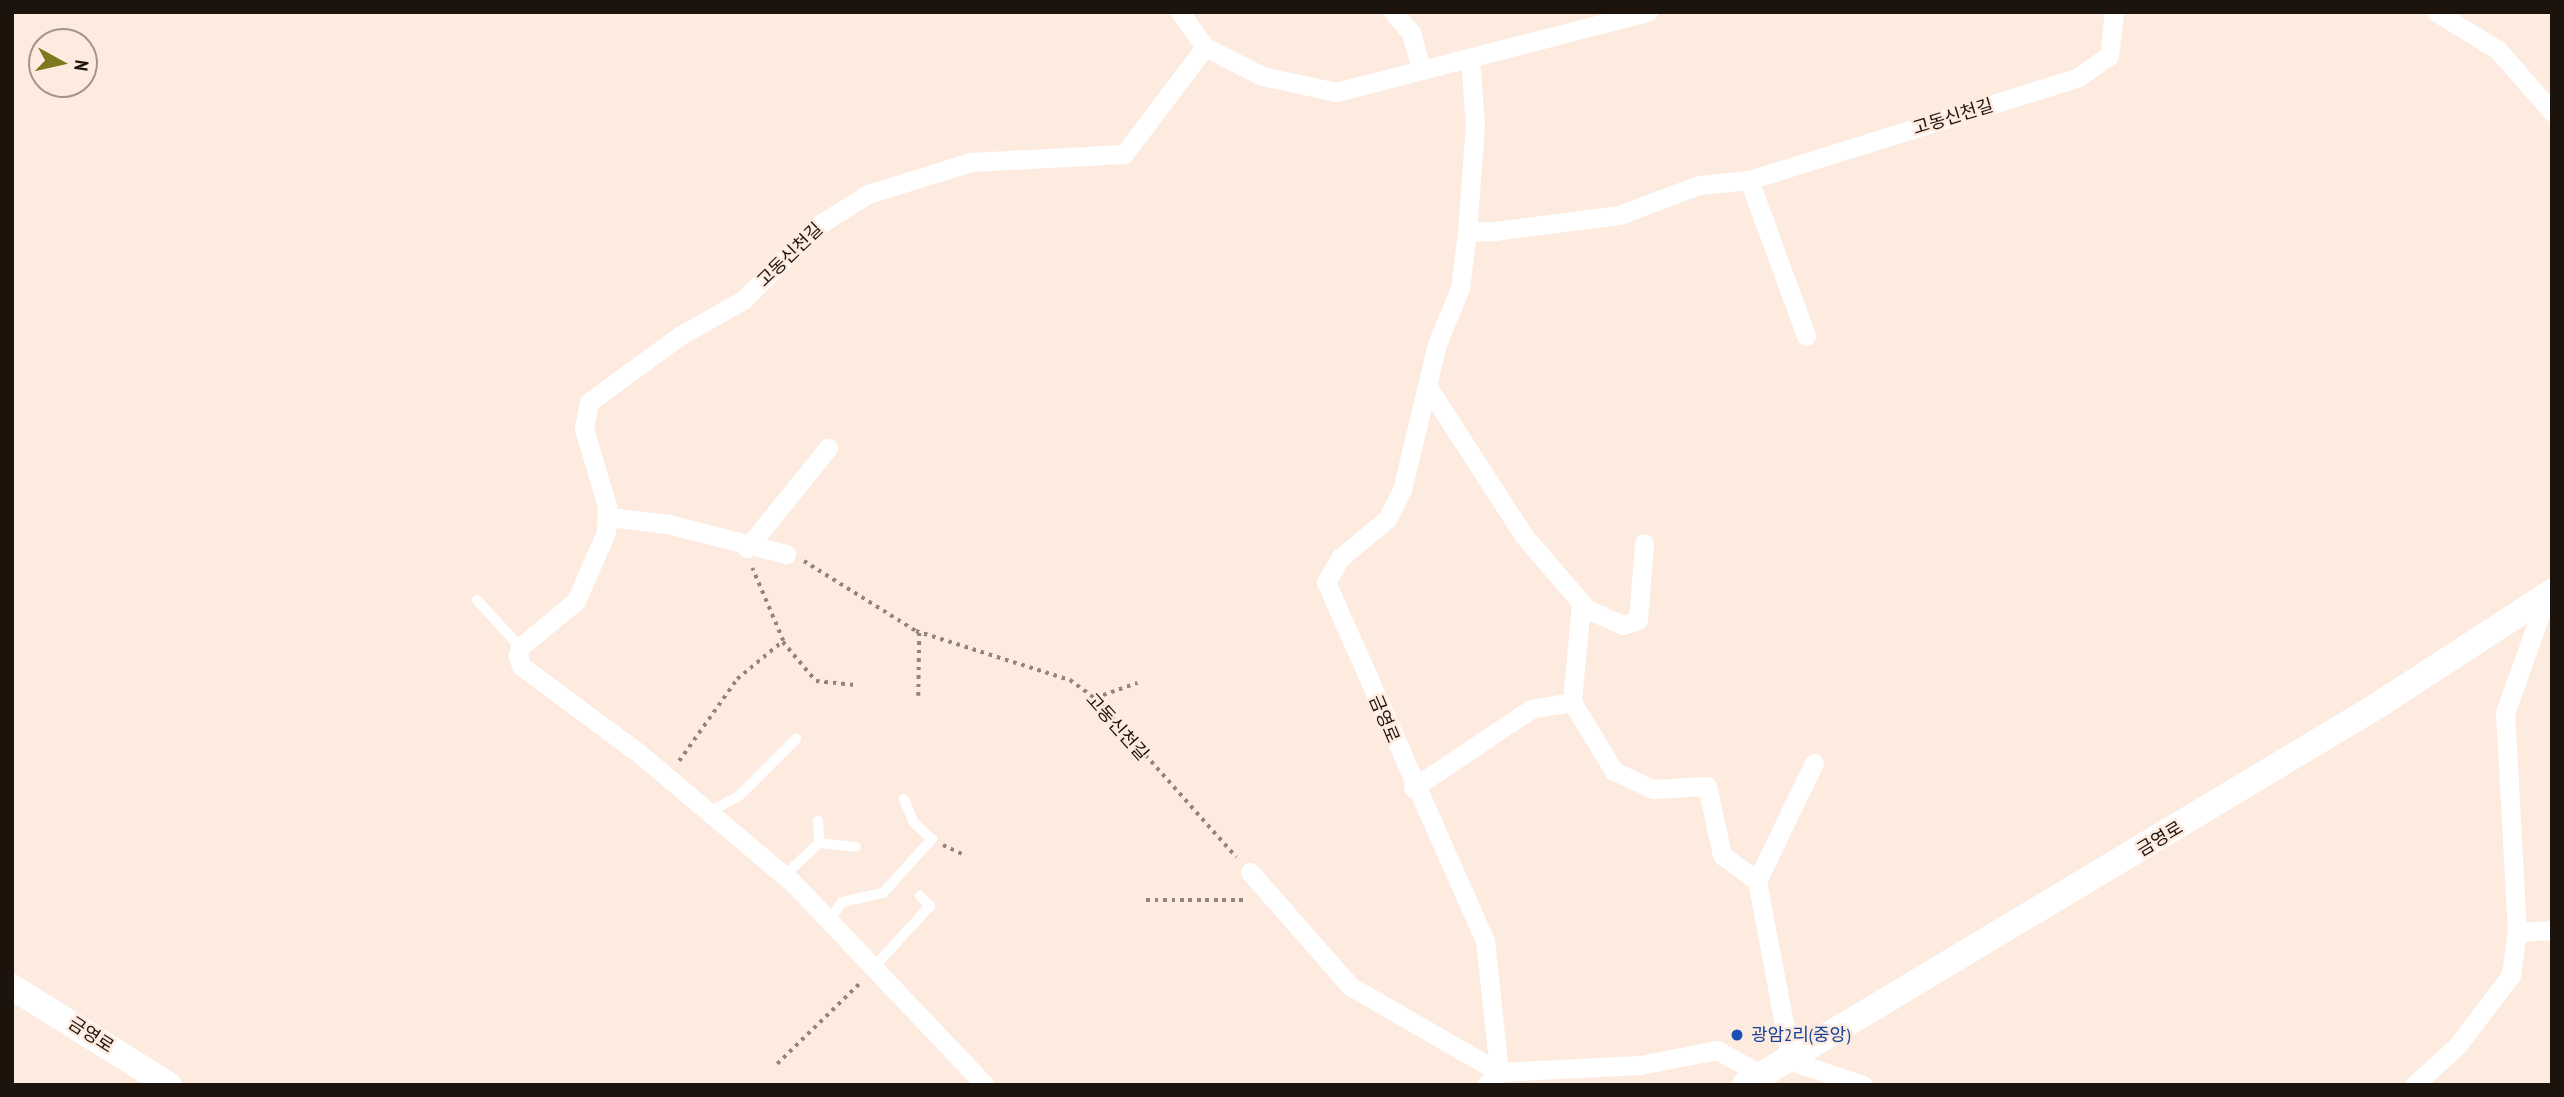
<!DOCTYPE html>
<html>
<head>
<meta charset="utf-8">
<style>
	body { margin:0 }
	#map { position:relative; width:2564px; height:1097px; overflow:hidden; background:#fdebe0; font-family:"PT Sans Narrow","Noto Sans KR",sans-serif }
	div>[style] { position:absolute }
	.path>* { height:3.5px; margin-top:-1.75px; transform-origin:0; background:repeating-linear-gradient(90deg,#93857c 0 3.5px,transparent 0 8.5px) }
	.lane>* { height:10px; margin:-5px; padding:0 5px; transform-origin:5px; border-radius:5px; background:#fff }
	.street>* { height:19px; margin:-9.5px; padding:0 9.5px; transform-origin:9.5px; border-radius:9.5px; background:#fff }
	.secondary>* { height:26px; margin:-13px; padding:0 13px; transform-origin:13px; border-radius:13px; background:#fff }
	.dots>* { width:19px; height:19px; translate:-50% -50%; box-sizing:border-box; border:4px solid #fdebe0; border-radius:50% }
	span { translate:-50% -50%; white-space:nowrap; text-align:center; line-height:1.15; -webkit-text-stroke:5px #fdebe0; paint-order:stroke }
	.street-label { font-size:18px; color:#1d130d }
	.transit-label { font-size:18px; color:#164399 }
	.left { translate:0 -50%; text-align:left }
	.frame { position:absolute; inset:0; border:14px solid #1d130d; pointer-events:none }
	.north { position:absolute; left:28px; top:28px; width:70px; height:70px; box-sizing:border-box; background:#fdebe0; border:2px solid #a3958c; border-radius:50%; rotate:98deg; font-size:19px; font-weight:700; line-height:28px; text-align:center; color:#1d130d }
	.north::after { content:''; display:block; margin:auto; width:24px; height:32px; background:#7c781e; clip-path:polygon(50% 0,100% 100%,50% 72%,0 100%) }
</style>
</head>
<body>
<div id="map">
	<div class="path">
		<i style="left:804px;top:561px;width:132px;rotate:32deg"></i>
		<i style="left:916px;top:631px;width:162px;rotate:17.7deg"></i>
		<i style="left:1070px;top:680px;width:31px;rotate:36deg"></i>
		<i style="left:1095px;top:698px;width:213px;rotate:48.4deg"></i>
		<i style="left:783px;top:642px;width:51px;rotate:49.8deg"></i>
		<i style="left:816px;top:681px;width:39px;rotate:6deg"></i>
		<i style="left:918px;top:696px;width:64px;rotate:-89.1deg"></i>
		<i style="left:1095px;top:698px;width:45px;rotate:-19.7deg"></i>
		<i style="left:679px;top:761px;width:100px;rotate:-54.7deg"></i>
		<i style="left:737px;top:679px;width:60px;rotate:-39.6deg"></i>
		<i style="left:783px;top:641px;width:79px;rotate:-113deg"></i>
		<i style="left:943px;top:845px;width:23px;rotate:25deg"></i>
		<i style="left:1146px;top:900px;width:102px"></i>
		<i style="left:777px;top:1064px;width:116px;rotate:-44.3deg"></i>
	</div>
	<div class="lane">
		<i style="left:477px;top:600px;width:64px;rotate:47.5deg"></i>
		<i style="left:707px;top:813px;width:36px;rotate:-28deg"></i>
		<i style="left:739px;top:796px;width:81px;rotate:-45deg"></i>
		<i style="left:818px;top:821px;width:22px;rotate:87deg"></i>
		<i style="left:784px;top:876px;width:48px;rotate:-43.3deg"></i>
		<i style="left:819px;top:843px;width:37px;rotate:6deg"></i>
		<i style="left:829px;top:921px;width:23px;rotate:-56deg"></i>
		<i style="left:842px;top:902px;width:42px;rotate:-12.4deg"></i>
		<i style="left:883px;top:893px;width:73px;rotate:-47.8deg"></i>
		<i style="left:932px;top:839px;width:24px;rotate:-138deg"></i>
		<i style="left:914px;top:823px;width:26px;rotate:-113deg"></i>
		<i style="left:873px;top:968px;width:84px;rotate:-47.4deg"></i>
		<i style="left:930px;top:906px;width:14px;rotate:-135deg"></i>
	</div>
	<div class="street">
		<i style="left:1180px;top:12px;width:43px;rotate:54.5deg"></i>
		<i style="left:1205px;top:47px;width:64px;rotate:27deg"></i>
		<i style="left:1262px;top:76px;width:76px;rotate:12.2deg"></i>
		<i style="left:1336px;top:92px;width:322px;rotate:-14.4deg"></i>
		<i style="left:1393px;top:12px;width:28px;rotate:49deg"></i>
		<i style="left:1411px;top:33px;width:36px;rotate:74deg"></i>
		<i style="left:2436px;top:12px;width:73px;rotate:31.5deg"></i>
		<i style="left:2498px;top:50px;width:82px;rotate:48.9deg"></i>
		<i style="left:1470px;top:58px;width:66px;rotate:85.7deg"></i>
		<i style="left:1475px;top:124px;width:108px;rotate:94.2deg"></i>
		<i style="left:1467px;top:232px;width:27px;rotate:-2deg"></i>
		<i style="left:1494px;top:231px;width:126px;rotate:-7.3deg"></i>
		<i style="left:1619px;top:215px;width:85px;rotate:-20.6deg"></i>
		<i style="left:1699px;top:185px;width:50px;rotate:-5.7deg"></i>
		<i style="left:1749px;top:180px;width:343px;rotate:-17.3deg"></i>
		<i style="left:2077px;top:78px;width:39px;rotate:-35deg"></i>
		<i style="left:2109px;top:56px;width:44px;rotate:-83.5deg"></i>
		<i style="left:1749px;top:180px;width:166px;rotate:69.9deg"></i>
		<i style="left:1467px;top:232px;width:56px;rotate:97.1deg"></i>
		<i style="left:1460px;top:288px;width:61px;rotate:112.3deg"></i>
		<i style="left:1437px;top:344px;width:150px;rotate:103.5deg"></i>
		<i style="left:1402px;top:490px;width:33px;rotate:117deg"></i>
		<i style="left:1387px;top:519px;width:61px;rotate:140.3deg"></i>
		<i style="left:1340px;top:558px;width:28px;rotate:120deg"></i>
		<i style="left:1326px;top:582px;width:392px;rotate:66.1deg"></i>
		<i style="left:1485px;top:940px;width:133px;rotate:83.9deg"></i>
		<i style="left:1499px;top:1072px;width:141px;rotate:-2.8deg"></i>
		<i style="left:1640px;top:1065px;width:78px;rotate:-11deg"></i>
		<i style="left:1717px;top:1050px;width:51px;rotate:29.1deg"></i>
		<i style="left:1429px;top:389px;width:175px;rotate:57.1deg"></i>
		<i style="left:1524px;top:536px;width:96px;rotate:49.2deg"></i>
		<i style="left:1587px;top:609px;width:39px;rotate:24deg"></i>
		<i style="left:1623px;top:625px;width:16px;rotate:-18deg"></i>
		<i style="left:1638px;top:620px;width:77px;rotate:-85.5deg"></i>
		<i style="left:609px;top:517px;width:59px;rotate:6.8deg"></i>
		<i style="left:668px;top:524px;width:122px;rotate:14.3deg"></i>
		<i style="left:747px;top:548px;width:129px;rotate:-51deg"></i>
		<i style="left:1581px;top:603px;width:99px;rotate:95.2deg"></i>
		<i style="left:1572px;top:702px;width:81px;rotate:58.7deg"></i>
		<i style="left:1614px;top:771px;width:43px;rotate:24.8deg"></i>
		<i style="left:1653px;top:789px;width:54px;rotate:-3.2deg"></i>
		<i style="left:1707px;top:786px;width:71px;rotate:77.7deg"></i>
		<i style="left:1722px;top:855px;width:44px;rotate:36.6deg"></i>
		<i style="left:1814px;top:763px;width:131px;rotate:115.8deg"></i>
		<i style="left:1757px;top:881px;width:183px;rotate:79.3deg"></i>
		<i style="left:1791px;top:1061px;width:76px;rotate:18.4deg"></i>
		<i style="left:1413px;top:788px;width:142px;rotate:-33.8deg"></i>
		<i style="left:1531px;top:709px;width:42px;rotate:-9.7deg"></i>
		<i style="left:1250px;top:872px;width:152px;rotate:48.7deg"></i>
		<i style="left:1350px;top:986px;width:172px;rotate:30deg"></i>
		<i style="left:1499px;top:1072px;width:18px;rotate:135deg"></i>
		<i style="left:2517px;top:932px;width:35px;rotate:-3deg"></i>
		<i style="left:985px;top:1085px;width:279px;rotate:-133.5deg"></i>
		<i style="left:793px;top:883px;width:200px;rotate:-139.9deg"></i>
		<i style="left:640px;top:754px;width:148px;rotate:-143.5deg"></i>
		<i style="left:521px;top:666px;width:11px;rotate:-105deg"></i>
		<i style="left:518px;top:655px;width:8px;rotate:-76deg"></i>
		<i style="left:520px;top:647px;width:72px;rotate:-39.4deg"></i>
		<i style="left:576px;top:601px;width:75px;rotate:-66.5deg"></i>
		<i style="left:606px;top:532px;width:26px;rotate:-88deg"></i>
		<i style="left:607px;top:506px;width:80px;rotate:-106.6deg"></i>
		<i style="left:584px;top:429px;width:27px;rotate:-80deg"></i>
		<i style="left:589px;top:402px;width:114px;rotate:-36.1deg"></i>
		<i style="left:681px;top:335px;width:71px;rotate:-29.4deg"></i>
		<i style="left:743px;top:300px;width:108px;rotate:-44.6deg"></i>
		<i style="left:820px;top:224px;width:57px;rotate:-32deg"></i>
		<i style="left:868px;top:194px;width:108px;rotate:-17.3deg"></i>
		<i style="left:971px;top:162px;width:153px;rotate:-3deg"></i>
		<i style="left:1124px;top:154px;width:134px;rotate:-52.9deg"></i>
		<i style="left:2414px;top:1085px;width:58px;rotate:-42.2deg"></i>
		<i style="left:2457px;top:1046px;width:89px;rotate:-52.7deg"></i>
		<i style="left:2511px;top:975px;width:43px;rotate:-82.1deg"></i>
		<i style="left:2517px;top:932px;width:219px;rotate:-93.1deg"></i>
		<i style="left:2505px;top:713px;width:125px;rotate:-70.4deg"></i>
	</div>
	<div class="secondary">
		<i style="left:12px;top:987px;width:185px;rotate:32deg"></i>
		<i style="left:1745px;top:1085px;width:741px;rotate:-30.96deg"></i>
		<i style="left:2380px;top:704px;width:205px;rotate:-33.1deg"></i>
	</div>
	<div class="dots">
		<i style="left:1737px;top:1035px;background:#1a4fb4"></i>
	</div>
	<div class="street-label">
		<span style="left:1953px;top:117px;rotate:-17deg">고동신천길</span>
		<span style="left:790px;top:255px;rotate:-44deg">고동신천길</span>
		<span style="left:1384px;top:719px;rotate:67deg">금영로</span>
		<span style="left:1117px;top:727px;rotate:48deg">고동신천길</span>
		<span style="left:2160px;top:839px;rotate:-31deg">금영로</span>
		<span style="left:91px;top:1035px;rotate:33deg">금영로</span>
	</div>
	<div class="transit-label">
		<span class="left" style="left:1751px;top:1035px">광암2리(중앙)</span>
	</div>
	<div class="frame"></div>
	<div class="north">N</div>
</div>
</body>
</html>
